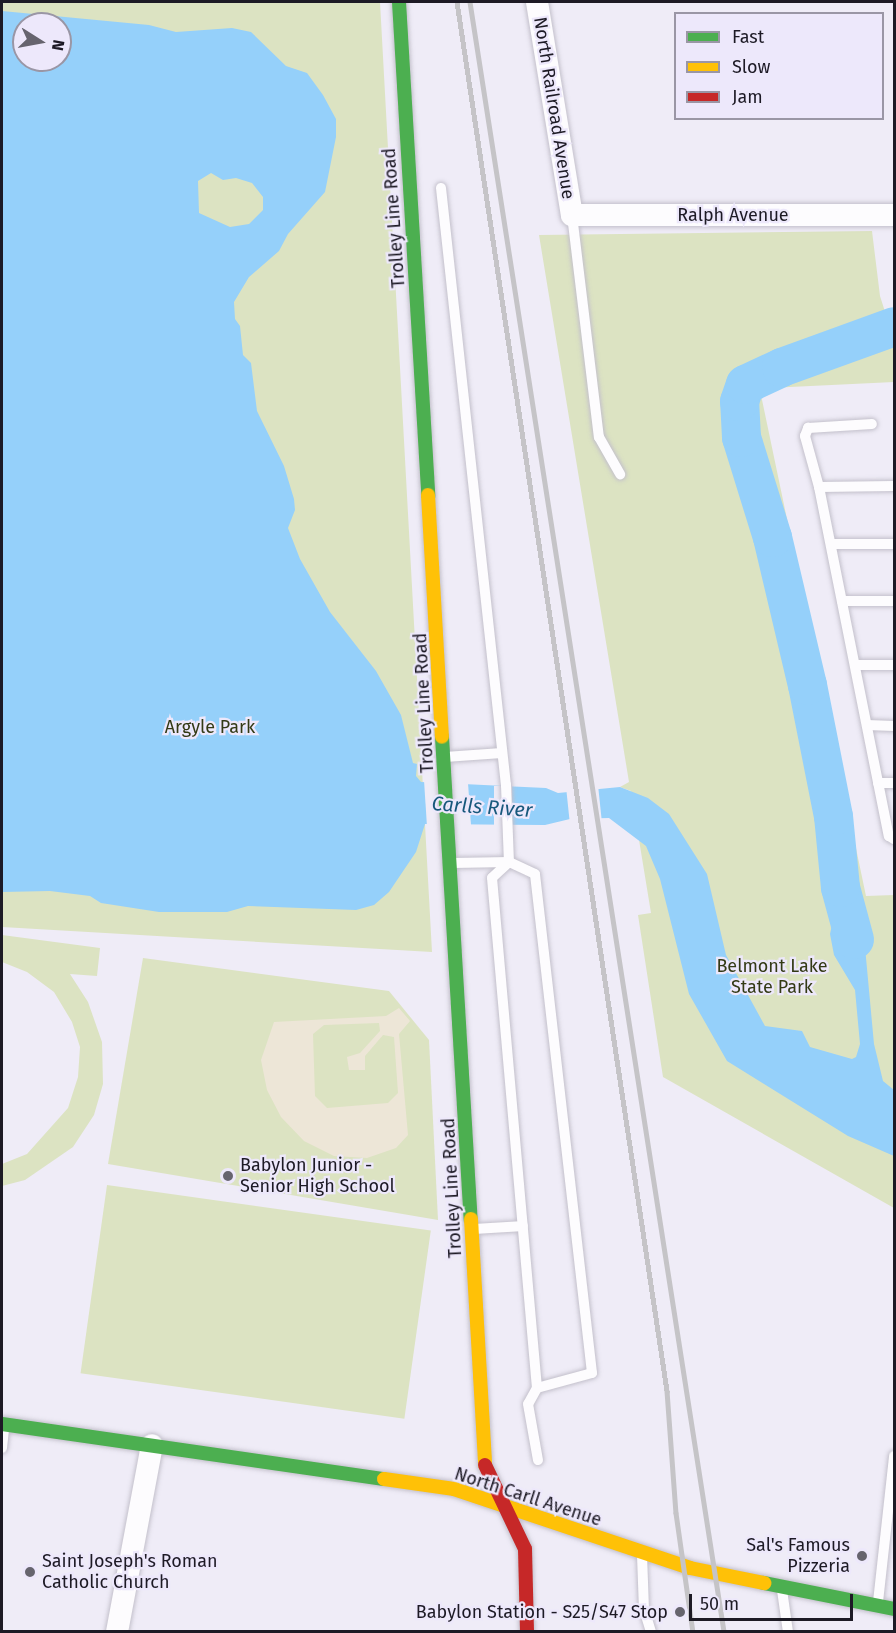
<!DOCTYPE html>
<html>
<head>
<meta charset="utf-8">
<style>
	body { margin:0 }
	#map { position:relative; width:896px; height:1633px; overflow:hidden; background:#efecf7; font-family:"Fira Sans",sans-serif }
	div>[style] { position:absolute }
	.green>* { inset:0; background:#dce3c2; transform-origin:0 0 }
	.sand>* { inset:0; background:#ede6d7 }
	.water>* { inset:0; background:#95d0fa }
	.pier>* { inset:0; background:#efecf7; transform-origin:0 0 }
	.river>* { height:39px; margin:-19.5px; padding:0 19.5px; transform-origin:19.5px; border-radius:19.5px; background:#95d0fa }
	.roads { filter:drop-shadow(0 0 2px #c3c0cb) drop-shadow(0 0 2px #c3c0cb) }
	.lane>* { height:10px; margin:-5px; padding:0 5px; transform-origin:5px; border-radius:5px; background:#fdfcfe }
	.street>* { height:22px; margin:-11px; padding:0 11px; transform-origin:11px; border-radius:11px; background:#fdfcfe }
	.fast>* { height:14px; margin:-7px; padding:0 7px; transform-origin:7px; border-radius:7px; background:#4caf50 }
	.slow>* { height:14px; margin:-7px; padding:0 7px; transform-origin:7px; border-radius:7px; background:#ffc107 }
	.jam>* { height:14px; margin:-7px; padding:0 7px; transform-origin:7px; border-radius:7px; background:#c62828 }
	.rail>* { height:4.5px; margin:-2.25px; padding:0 2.25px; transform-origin:2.25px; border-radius:2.25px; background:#c5c4c7 }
	.dots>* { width:16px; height:16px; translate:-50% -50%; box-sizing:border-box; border:3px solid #ede8fb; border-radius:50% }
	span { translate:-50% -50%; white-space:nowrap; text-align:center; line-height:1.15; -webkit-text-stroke:4.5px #ede8fb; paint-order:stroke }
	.street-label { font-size:18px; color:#1d1a25 }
	.park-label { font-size:18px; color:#333a15 }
	.poi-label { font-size:18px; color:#1d1a25 }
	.left { translate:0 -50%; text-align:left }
	.right { translate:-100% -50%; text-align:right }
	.water-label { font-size:20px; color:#18587c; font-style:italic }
	.frame { position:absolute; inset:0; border:3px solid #1d1a25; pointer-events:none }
	.legend { position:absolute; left:674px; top:12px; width:210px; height:108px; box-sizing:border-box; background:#ede8fb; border:2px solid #9a96a5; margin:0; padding:8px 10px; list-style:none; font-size:18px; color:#1d1a25 }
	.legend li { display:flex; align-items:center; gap:12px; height:30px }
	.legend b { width:30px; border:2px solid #9a96a5 }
	.north { position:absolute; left:12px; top:12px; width:60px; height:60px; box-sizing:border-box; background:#ede8fb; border:2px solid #9a96a5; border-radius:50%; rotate:101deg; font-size:16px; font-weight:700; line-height:24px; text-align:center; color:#1d1a25 }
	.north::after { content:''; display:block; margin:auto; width:21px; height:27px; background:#66646e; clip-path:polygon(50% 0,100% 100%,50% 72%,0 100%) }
	.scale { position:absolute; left:689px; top:1594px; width:164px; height:27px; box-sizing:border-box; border:3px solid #1d1a25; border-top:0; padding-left:8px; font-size:18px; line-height:21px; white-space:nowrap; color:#1d1a25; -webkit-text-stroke:4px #ede8fb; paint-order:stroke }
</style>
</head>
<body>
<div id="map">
	<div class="green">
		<i style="clip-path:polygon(evenodd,2px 2px,380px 2px,432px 952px,2px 927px,2px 2px,24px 24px,60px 24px,60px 60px,24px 60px,24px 24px)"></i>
		<i style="clip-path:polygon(872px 231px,880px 296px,887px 318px,894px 317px,894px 382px,769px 388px,761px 395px,866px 896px,894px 895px,894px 1208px,663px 1077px,638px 915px,651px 913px,631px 791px,620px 787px,629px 782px,539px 235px)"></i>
		<i style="clip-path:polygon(2px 935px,100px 948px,97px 976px,70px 974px,88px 1002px,102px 1042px,103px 1084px,94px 1115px,73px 1147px,25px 1180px,2px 1186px,2px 1164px,27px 1154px,68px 1108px,78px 1077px,80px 1047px,72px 1022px,54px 992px,27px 972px,2px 962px)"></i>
		<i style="clip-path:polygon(143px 958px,389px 991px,429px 1040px,438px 1220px,108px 1164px)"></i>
		<i style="left:107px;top:1185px;width:327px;height:190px;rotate:8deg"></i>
	</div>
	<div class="sand">
		<i style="clip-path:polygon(evenodd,399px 1008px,410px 1021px,399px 1034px,408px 1135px,396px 1148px,367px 1158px,334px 1156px,304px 1141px,281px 1117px,267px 1090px,261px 1060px,274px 1022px,386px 1016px,399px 1008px,379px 1023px,380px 1031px,360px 1053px,347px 1057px,349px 1070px,365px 1070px,365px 1056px,383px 1035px,394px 1037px,398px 1093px,388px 1103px,327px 1108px,315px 1096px,313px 1034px,324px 1025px,379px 1023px)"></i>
	</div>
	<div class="water">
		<i style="clip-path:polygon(evenodd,2px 11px,149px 25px,176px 32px,232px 28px,251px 32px,286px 66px,307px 73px,323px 95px,336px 119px,336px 137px,325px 192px,288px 234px,279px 251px,249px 277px,234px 302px,235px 319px,240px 326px,243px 355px,251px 363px,257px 411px,284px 466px,294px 499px,295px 510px,288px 528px,300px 559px,330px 612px,376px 671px,401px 715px,413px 763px,417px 764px,416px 776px,421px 782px,546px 788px,558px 793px,620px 787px,648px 798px,669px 814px,707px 874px,726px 955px,765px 1026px,802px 1031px,810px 1047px,852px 1059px,856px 1057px,860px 1044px,855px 990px,834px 955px,830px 934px,840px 887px,865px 947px,874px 1044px,883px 1081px,894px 1090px,894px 1156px,848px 1136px,727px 1061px,689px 994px,660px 879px,646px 846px,609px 818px,570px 819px,545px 825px,425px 824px,416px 852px,389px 892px,374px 905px,356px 910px,248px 906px,227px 912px,159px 912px,101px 903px,90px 896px,50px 891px,2px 892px,2px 11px,24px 24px,60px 24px,60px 60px,24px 60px,24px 24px,2px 11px,211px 173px,223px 180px,236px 178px,252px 183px,263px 197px,263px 210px,249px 224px,230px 227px,199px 213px,198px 181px,211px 173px)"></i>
	</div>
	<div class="pier">
		<i style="clip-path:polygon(424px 780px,468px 783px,471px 825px,427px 827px)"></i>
		<i style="left:598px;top:785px;width:36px;height:32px;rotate:84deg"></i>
		<i style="left:494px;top:786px;width:18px;height:41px"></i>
	</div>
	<div class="river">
		<i style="left:854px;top:939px;width:54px;rotate:-105.1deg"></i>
		<i style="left:840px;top:887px;width:71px;rotate:-95.6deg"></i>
		<i style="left:833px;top:816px;width:134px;rotate:-101.2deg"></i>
		<i style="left:807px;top:685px;width:152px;rotate:-103.3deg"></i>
		<i style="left:772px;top:537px;width:105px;rotate:-107.2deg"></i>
		<i style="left:741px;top:437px;width:36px;rotate:-93deg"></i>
		<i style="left:739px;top:401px;width:18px;rotate:-71deg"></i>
		<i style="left:745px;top:384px;width:40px;rotate:-25deg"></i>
		<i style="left:781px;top:367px;width:120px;rotate:-19.9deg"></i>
	</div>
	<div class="roads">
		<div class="lane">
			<i style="left:441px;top:188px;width:601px;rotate:83.79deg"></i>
			<i style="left:506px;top:785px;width:77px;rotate:87.8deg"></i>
			<i style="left:509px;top:862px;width:56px;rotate:179deg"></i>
			<i style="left:572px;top:215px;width:224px;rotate:83.1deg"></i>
			<i style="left:599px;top:437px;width:43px;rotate:60.4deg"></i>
			<i style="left:894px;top:486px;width:75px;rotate:179.2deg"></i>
			<i style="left:819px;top:487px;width:356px;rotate:78.7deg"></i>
			<i style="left:889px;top:836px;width:6px;rotate:31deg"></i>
			<i style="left:819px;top:487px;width:53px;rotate:-105.4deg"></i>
			<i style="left:805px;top:436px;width:9px;rotate:-69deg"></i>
			<i style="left:808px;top:428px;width:64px;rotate:-3.6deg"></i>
			<i style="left:831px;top:544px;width:63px"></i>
			<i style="left:842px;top:601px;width:52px"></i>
			<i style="left:855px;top:665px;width:39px"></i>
			<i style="left:867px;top:725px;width:27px;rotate:2deg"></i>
			<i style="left:445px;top:757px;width:57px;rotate:-4deg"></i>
			<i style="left:878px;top:783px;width:16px"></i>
			<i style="left:475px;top:1229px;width:48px;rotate:-3.6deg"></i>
			<i style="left:537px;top:1388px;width:57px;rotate:-15.3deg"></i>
			<i style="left:592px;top:1373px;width:502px;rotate:-96.52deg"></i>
			<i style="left:535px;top:874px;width:29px;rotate:-155deg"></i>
			<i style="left:509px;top:862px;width:23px;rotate:137deg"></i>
			<i style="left:492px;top:878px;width:512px;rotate:84.96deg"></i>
			<i style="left:537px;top:1388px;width:18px;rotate:119deg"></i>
			<i style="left:528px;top:1404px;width:57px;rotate:79.9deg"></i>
			<i style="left:2px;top:1448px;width:20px;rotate:-84deg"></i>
			<i style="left:642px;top:1555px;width:54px;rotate:87.9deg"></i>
			<i style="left:644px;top:1609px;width:24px;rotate:73deg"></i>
			<i style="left:782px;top:1590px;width:42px;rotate:81.9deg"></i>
			<i style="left:878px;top:1602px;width:147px;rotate:-83.7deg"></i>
		</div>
		<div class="street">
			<i style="left:537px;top:2px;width:216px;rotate:80.7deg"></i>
			<i style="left:572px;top:215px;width:322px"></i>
			<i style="left:117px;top:1632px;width:190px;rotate:-79.4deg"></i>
		</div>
		<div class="fast">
			<i style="left:399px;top:2px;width:494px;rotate:86.6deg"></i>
			<i style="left:442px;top:737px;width:483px;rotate:86.6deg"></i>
			<i style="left:2px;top:1424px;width:386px;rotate:8.2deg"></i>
			<i style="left:764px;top:1583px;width:133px;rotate:11.3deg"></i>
		</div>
		<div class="slow">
			<i style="left:428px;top:495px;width:242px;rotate:86.7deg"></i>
			<i style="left:471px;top:1219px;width:246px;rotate:86.7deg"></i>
			<i style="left:384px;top:1479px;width:71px;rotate:8.1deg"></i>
			<i style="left:454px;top:1489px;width:249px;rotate:18.5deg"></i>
			<i style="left:690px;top:1568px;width:76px;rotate:11.5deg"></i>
		</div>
		<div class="jam">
			<i style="left:485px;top:1465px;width:93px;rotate:64.5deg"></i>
			<i style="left:525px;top:1549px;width:83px;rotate:88.6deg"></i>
		</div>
	</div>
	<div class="rail">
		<i style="left:457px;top:2px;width:1405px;rotate:81.4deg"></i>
		<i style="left:667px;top:1391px;width:122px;rotate:85.8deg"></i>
		<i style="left:676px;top:1513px;width:120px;rotate:81.9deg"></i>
		<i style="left:470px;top:2px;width:1650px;rotate:81.14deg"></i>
	</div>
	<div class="dots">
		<i style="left:228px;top:1176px;background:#66646e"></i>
		<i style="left:862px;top:1556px;background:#66646e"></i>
		<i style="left:30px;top:1572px;background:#66646e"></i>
		<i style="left:680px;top:1612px;background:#66646e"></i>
	</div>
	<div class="street-label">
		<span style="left:554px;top:108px;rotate:81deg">North Railroad Avenue</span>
		<span style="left:733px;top:215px">Ralph Avenue</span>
		<span style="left:394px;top:218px;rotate:-94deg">Trolley Line Road</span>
		<span style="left:424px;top:703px;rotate:-93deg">Trolley Line Road</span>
		<span style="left:452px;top:1188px;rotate:-93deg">Trolley Line Road</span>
		<span style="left:528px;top:1497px;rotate:18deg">North Carll Avenue</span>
	</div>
	<div class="park-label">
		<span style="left:210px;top:727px">Argyle Park</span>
		<span style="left:772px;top:977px">Belmont Lake<br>State Park</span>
	</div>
	<div class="poi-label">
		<span class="left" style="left:240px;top:1176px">Babylon Junior -<br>Senior High School</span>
		<span class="right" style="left:850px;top:1556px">Sal's Famous<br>Pizzeria</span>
		<span class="left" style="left:42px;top:1572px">Saint Joseph's Roman<br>Catholic Church</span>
		<span class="right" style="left:668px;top:1612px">Babylon Station - S25/S47 Stop</span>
	</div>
	<div class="water-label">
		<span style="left:482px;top:807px;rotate:4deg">Carlls River</span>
	</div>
	<div class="frame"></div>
	<ul class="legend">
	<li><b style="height:8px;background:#4caf50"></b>Fast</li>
	<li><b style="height:8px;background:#ffc107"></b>Slow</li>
	<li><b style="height:8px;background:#c62828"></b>Jam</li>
	</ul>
	<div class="north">N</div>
	<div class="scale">50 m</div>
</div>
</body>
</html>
